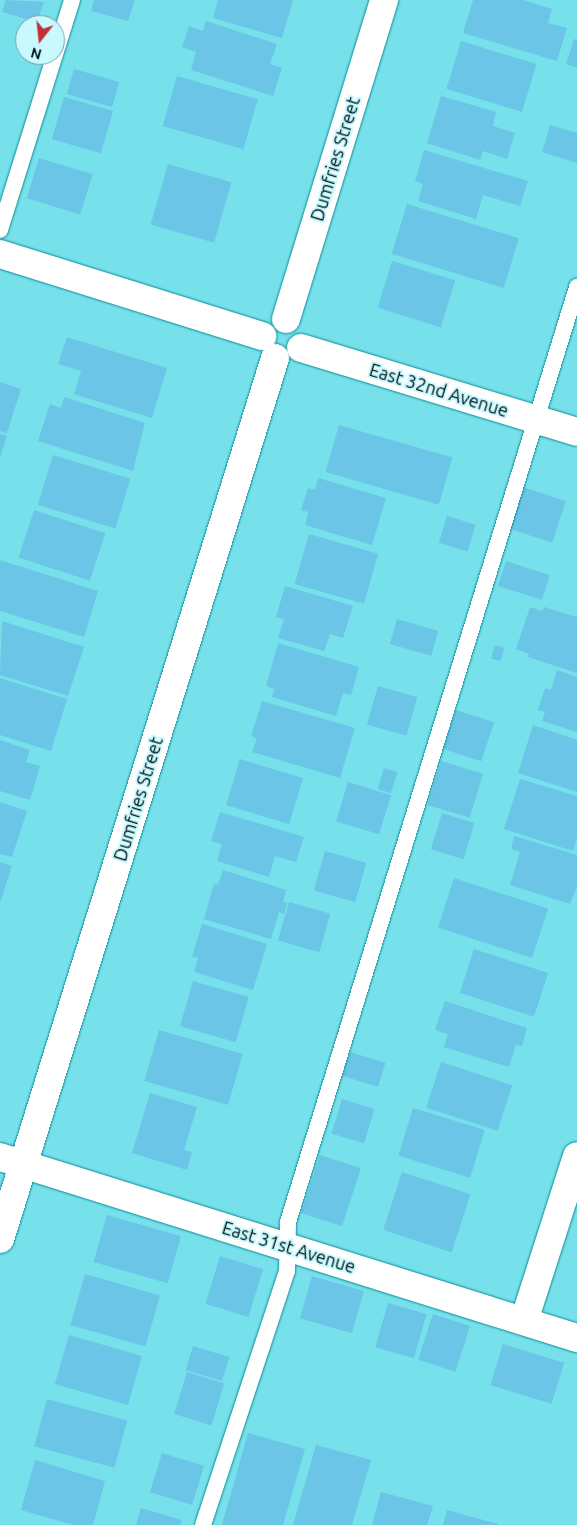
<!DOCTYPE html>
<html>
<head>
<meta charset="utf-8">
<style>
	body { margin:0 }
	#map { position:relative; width:577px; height:1525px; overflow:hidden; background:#77e1eb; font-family:Ubuntu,sans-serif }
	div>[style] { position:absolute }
	.building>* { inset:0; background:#6ac5e6; transform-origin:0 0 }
	.roads { filter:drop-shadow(0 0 1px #088d97) drop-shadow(0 0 1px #088d97) }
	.lane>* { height:16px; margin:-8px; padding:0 8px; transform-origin:8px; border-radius:8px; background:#fff }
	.street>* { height:28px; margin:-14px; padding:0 14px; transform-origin:14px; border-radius:14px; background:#fff }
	span { translate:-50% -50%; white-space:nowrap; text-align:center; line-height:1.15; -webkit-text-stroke:4px #c9f9fe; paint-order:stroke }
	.street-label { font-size:18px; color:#001417 }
	.north { position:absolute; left:15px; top:15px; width:50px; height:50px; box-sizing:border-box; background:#c9f9fe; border:1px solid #799da2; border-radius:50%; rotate:196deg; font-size:14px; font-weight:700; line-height:20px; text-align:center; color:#001417 }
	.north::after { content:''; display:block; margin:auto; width:18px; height:22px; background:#c13136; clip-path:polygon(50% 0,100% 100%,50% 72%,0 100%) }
</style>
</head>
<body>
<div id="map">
	<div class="building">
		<i style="clip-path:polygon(6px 0,44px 2px,37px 22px,2px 12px)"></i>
		<i style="clip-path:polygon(94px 0,135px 0,128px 21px,91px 11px)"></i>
		<i style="clip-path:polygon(218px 0,293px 0,282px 38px,213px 18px)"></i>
		<i style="clip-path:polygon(473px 0,523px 0,552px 9px,548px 23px,567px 28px,557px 61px,463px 33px)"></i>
		<i style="clip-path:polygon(206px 21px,277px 44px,270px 64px,282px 68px,273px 96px,191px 70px,196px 52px,182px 47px,189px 26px,203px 31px)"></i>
		<i style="clip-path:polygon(574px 39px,577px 40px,577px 68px,566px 64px)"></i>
		<i style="left:461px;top:41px;width:79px;height:50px;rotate:17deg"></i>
		<i style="left:74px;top:69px;width:47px;height:26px;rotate:16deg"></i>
		<i style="left:177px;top:76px;width:84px;height:52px;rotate:16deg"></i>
		<i style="clip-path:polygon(441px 96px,496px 112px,493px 126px,515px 133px,507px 159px,483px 151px,480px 160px,427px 143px)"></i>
		<i style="left:64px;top:97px;width:51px;height:44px;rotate:16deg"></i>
		<i style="clip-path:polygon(550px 125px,577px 133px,577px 163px,542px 152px)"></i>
		<i style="clip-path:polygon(424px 150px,528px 181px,520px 206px,483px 195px,476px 219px,418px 201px,423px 184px,415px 181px)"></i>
		<i style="left:39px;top:158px;width:56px;height:42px;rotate:17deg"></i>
		<i style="left:168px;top:164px;width:66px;height:63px;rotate:16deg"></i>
		<i style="left:407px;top:204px;width:117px;height:52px;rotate:17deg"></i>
		<i style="left:392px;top:261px;width:66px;height:49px;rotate:17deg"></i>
		<i style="clip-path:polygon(67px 337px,167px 368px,152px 418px,74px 394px,81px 371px,58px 364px)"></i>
		<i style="clip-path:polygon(0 382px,21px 389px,7px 433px,0 431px)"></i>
		<i style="clip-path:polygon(64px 397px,145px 423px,133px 471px,38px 441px,50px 404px,61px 408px)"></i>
		<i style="left:339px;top:425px;width:118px;height:49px;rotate:16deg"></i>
		<i style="clip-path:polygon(0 434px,7px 436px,0 457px)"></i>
		<i style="left:53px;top:455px;width:81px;height:52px;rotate:17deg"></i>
		<i style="clip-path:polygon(318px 478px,386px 498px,372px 545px,305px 525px,308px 512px,301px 510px,308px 488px,315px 490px)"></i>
		<i style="left:523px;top:487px;width:45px;height:44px;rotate:18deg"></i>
		<i style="left:34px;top:510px;width:75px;height:50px;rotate:18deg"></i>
		<i style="left:447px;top:516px;width:30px;height:28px;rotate:17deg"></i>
		<i style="left:309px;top:534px;width:72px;height:52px;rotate:16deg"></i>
		<i style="clip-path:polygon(0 560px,98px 591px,84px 637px,0 611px)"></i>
		<i style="left:506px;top:561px;width:46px;height:26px;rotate:18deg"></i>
		<i style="clip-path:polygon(285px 586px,353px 606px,343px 638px,330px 634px,324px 651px,278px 638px,284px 619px,276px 617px)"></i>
		<i style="clip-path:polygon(530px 607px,542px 611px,544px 607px,577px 617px,577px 673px,528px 657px,529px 654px,516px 649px)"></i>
		<i style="left:397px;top:619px;width:43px;height:26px;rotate:16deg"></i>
		<i style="clip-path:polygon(2px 621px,84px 647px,68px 696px,0 675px)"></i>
		<i style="clip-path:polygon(278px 643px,359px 667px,351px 695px,343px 693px,336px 716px,272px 697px,274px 689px,266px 686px)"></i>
		<i style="left:495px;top:645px;width:10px;height:14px;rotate:17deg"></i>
		<i style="clip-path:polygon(557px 670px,577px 677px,577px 732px,542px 721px,545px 712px,538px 710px,545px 688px,551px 690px)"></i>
		<i style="clip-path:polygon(0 678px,67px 699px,51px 751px,0 735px)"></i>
		<i style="left:378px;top:686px;width:41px;height:40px;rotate:16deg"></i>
		<i style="clip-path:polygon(262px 701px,355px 728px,340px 778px,252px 752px,257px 738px,251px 736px)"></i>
		<i style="left:456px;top:710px;width:40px;height:41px;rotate:18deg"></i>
		<i style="clip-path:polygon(533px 725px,577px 740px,577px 792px,518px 773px)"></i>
		<i style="clip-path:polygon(0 740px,30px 750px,26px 762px,40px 766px,30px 800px,0 791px)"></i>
		<i style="left:240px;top:759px;width:66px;height:48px;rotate:17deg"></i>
		<i style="left:441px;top:761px;width:44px;height:46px;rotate:17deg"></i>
		<i style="left:384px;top:768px;width:14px;height:22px;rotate:17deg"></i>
		<i style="clip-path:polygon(520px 779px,577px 796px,577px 838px,573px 851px,504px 829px)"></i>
		<i style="left:348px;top:782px;width:45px;height:41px;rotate:17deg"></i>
		<i style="clip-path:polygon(0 802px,27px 811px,12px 857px,0 854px)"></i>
		<i style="clip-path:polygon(220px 812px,304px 837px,296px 862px,275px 856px,269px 877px,217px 861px,222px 844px,211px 841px)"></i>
		<i style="left:442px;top:813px;width:34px;height:38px;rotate:17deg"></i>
		<i style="clip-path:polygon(514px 836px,577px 855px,577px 886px,570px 904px,510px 885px,520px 852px,511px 849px)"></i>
		<i style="left:325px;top:851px;width:43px;height:41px;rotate:16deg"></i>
		<i style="clip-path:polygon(0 862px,12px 866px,0 903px)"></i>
		<i style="clip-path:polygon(223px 870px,286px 890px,283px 902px,287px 903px,284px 914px,279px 912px,271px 939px,204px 919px,214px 884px,218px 885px)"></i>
		<i style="left:454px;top:878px;width:99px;height:52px;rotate:18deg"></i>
		<i style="left:289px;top:902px;width:43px;height:40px;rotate:16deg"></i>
		<i style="clip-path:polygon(202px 924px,267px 944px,253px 990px,194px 972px,198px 958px,192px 957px)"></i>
		<i style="left:474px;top:949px;width:78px;height:46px;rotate:18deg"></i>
		<i style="left:193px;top:981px;width:58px;height:47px;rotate:16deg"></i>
		<i style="clip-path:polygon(445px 1001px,527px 1028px,522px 1046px,516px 1045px,509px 1067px,444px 1047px,448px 1034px,435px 1030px)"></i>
		<i style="left:159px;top:1030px;width:87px;height:53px;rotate:16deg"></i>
		<i style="left:350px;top:1052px;width:37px;height:25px;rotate:17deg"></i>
		<i style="left:441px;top:1062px;width:75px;height:48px;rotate:18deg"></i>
		<i style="clip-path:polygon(150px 1093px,197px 1107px,184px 1150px,192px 1152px,187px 1170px,132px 1153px)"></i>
		<i style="left:342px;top:1099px;width:34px;height:36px;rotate:17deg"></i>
		<i style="left:413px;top:1108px;width:75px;height:50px;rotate:17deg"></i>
		<i style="left:320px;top:1155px;width:43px;height:61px;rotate:18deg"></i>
		<i style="left:402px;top:1172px;width:72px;height:61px;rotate:18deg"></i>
		<i style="left:107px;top:1215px;width:77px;height:49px;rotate:16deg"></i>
		<i style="left:220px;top:1256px;width:45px;height:50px;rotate:17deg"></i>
		<i style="left:85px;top:1274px;width:78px;height:53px;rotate:16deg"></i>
		<i style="left:312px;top:1276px;width:54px;height:44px;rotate:16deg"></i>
		<i style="left:388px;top:1303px;width:40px;height:46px;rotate:16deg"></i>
		<i style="left:433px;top:1314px;width:39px;height:48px;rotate:18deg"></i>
		<i style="left:69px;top:1335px;width:76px;height:51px;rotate:16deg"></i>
		<i style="left:503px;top:1344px;width:64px;height:43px;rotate:17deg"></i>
		<i style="left:193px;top:1346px;width:38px;height:25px;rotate:17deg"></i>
		<i style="left:187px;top:1372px;width:39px;height:44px;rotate:17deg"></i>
		<i style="left:47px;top:1399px;width:83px;height:49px;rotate:15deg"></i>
		<i style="clip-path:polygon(248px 1433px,305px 1449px,283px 1525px,222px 1525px)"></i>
		<i style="clip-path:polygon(316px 1445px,371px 1460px,352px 1525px,293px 1525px)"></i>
		<i style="left:162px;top:1453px;width:44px;height:41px;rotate:17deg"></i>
		<i style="clip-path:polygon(35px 1460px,105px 1481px,93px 1525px,73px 1525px,21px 1510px)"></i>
		<i style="clip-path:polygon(381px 1492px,433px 1506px,427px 1525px,372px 1525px)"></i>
		<i style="clip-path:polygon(141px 1508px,182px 1520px,180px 1525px,136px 1525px)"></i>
		<i style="clip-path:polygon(447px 1510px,498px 1524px,498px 1525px,443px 1525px)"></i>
	</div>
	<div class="roads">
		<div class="lane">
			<i style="left:0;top:230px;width:241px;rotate:-72.6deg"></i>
			<i style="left:203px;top:1525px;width:268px;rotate:-71.7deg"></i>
			<i style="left:287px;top:1271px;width:49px;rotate:-88.8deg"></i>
			<i style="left:288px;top:1222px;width:979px;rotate:-72.82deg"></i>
		</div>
		<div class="street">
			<i style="left:0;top:254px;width:275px;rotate:17.4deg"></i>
			<i style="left:286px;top:319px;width:334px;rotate:-72.9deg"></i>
			<i style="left:301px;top:348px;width:288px;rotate:16.9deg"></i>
			<i style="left:0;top:1157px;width:605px;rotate:17.42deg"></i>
			<i style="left:0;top:1239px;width:923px;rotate:-72.66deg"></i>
			<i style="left:524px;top:1321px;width:173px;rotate:-72.2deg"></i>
		</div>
	</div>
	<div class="street-label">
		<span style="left:335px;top:159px;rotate:-73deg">Dumfries Street</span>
		<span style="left:439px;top:390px;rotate:17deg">East 32nd Avenue</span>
		<span style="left:138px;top:799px;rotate:-73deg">Dumfries Street</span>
		<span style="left:289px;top:1247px;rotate:17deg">East 31st Avenue</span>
	</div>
	<div class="north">N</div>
</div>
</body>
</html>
